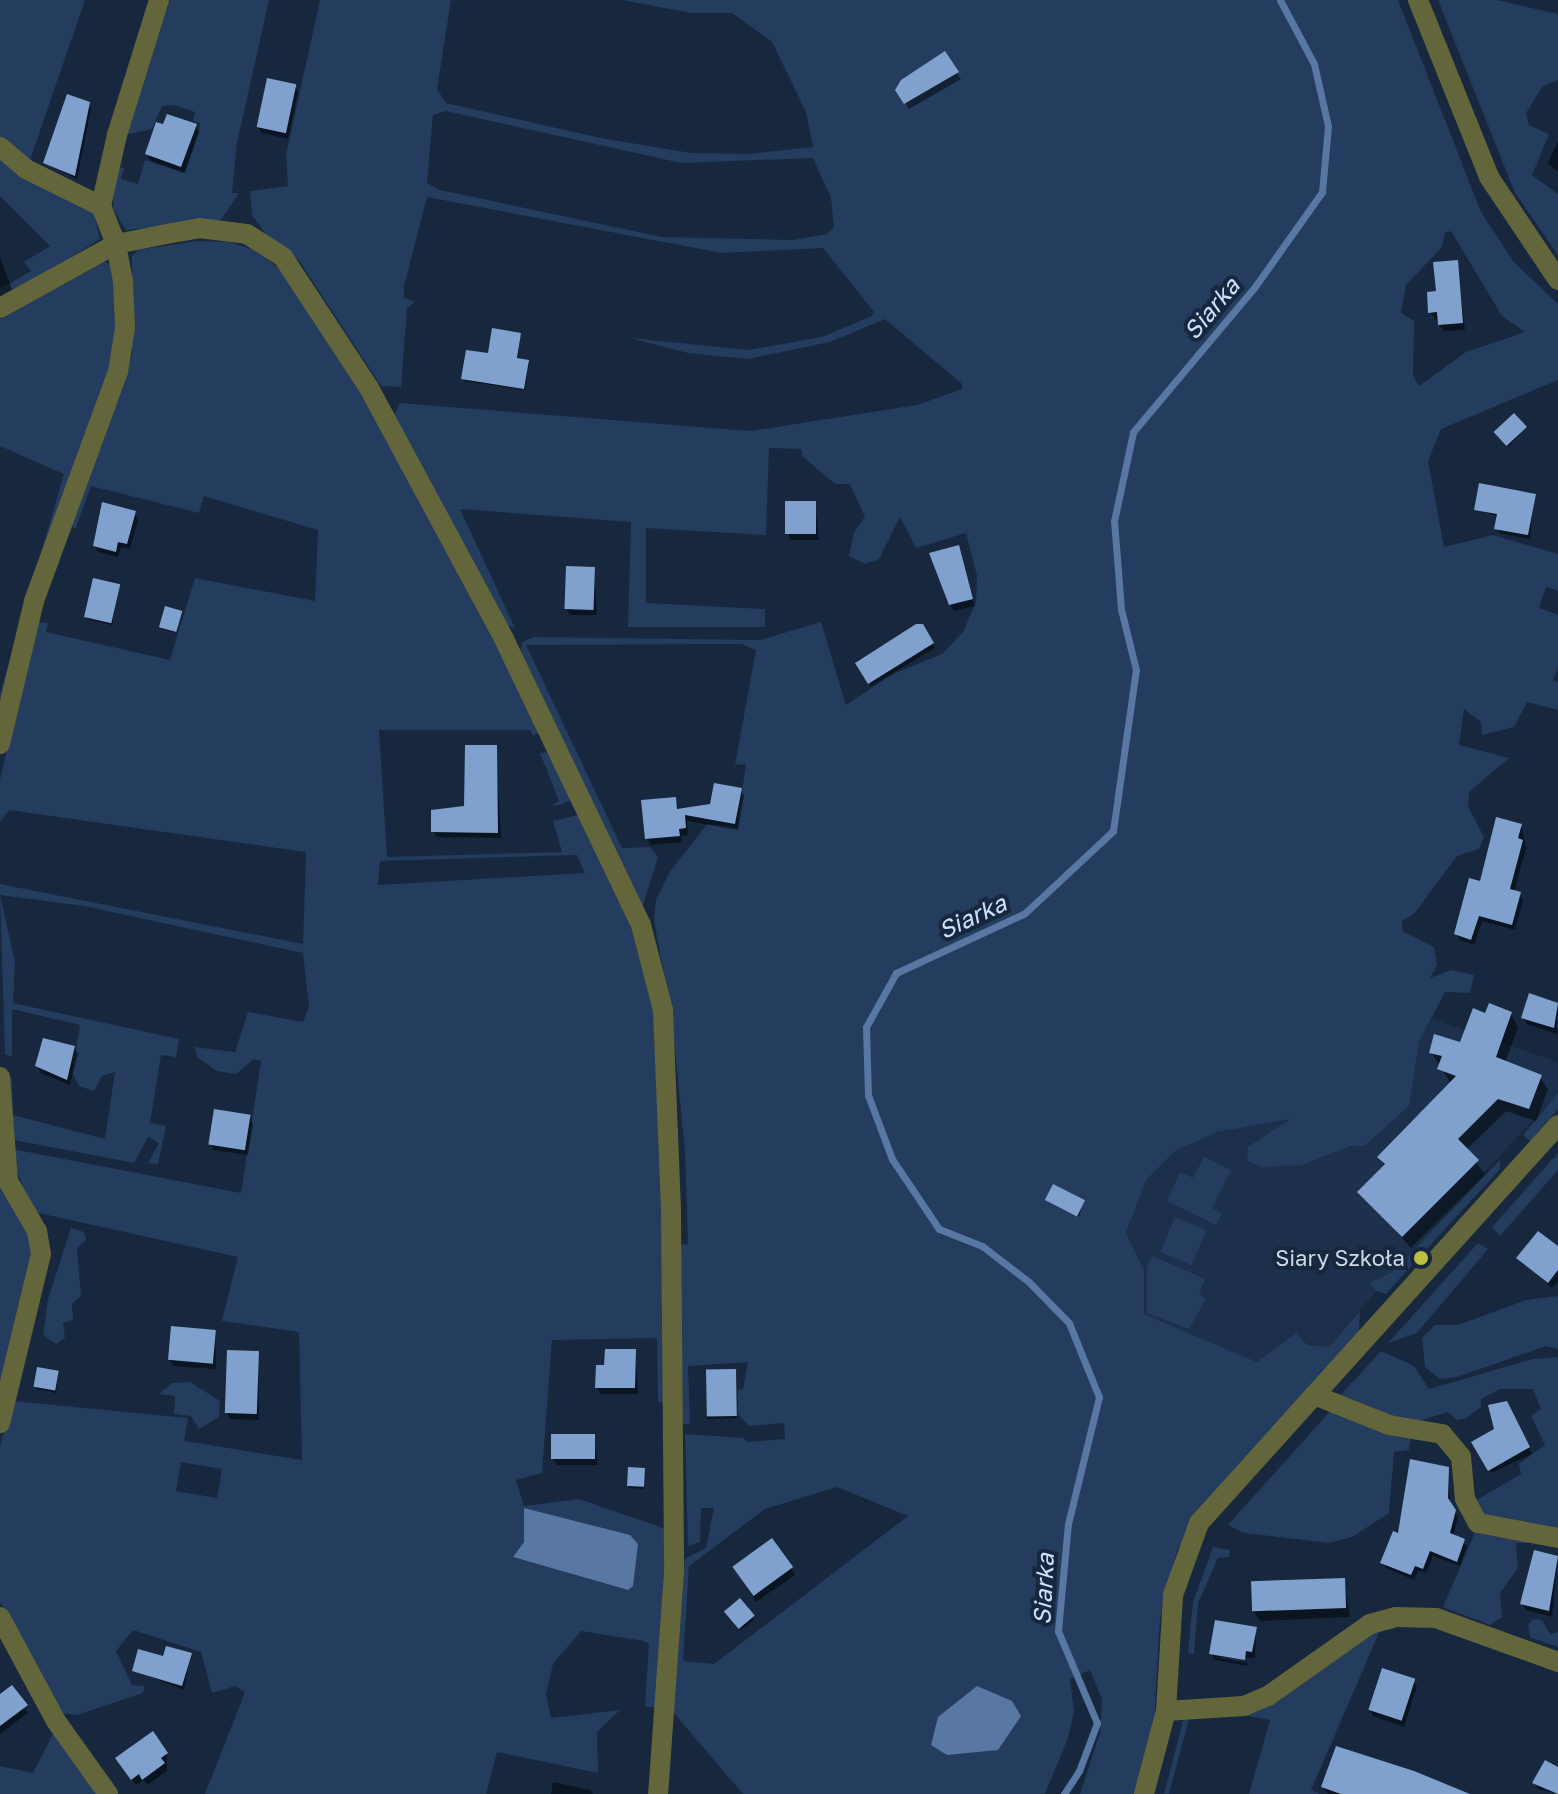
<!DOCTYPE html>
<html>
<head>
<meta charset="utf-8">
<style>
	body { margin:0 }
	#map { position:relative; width:1558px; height:1794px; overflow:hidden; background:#16273e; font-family:"Golos Text",sans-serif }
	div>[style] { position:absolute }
	.built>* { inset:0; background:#1c304c }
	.green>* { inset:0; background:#243c5d; transform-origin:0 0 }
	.water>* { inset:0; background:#5877a2 }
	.shadow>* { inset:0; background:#0007; transform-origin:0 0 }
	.stream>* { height:7px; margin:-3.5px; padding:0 3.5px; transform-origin:3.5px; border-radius:3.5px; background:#5877a2 }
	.building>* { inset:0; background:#80a1ce; transform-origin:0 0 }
	.minor>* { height:20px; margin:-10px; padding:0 10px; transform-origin:10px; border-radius:10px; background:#63653b }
	.dots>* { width:22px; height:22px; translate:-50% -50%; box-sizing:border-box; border:4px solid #16273e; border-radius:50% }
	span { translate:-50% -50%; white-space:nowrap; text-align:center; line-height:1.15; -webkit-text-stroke:8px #16273e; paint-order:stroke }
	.poi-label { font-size:22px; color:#ced9e8 }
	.right { translate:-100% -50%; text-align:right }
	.water-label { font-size:24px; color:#cde1fc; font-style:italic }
</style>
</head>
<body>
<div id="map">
	<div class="built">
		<i style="clip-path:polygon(1432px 1019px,1558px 1062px,1558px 1093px,1392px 1272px,1370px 1282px,1376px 1291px,1329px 1347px,1307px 1345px,1257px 1362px,1144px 1314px,1144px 1270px,1126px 1233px,1146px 1180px,1175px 1151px,1218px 1132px,1292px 1118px,1249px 1147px,1302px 1165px,1351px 1146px,1408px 1106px,1419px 1041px)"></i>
	</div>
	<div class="green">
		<i style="clip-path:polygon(0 0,85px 0,29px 163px,0 140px)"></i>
		<i style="clip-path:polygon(170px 0,269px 0,237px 143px,232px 193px,239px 193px,221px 220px,126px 230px,113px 209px,115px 166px,124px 168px,121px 179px,138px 184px,145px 160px,184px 173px,199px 131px,200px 123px,193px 121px,195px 112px,174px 105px,162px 106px,152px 129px,125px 135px)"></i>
		<i style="clip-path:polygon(evenodd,320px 0,451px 0,437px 89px,446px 103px,601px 138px,691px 153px,749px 154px,813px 147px,806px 112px,772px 42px,732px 13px,691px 13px,622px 0,1398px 0,1481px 212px,1513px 261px,1558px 304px,1558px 380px,1441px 429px,1428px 461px,1444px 547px,1493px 535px,1558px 554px,1558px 591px,1546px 587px,1539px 608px,1558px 615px,1558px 667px,1553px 681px,1558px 682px,1558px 710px,1527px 702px,1514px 727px,1482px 735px,1481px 722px,1464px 709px,1459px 745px,1509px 758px,1469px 792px,1468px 806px,1484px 837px,1479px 849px,1457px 856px,1414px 914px,1402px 921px,1402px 931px,1434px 947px,1437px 965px,1430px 978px,1451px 970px,1474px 975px,1470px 993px,1445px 992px,1419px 1042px,1409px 1106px,1364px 1146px,1351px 1146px,1302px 1165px,1262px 1167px,1247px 1161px,1248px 1147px,1290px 1119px,1218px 1132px,1175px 1151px,1146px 1180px,1126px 1233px,1144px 1270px,1144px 1314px,1257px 1362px,1296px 1333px,1307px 1345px,1329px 1347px,1360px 1311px,1359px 1334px,1195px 1521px,1177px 1551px,1160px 1619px,1154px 1724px,1135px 1794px,1080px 1794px,1100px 1733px,1102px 1699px,1090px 1670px,1070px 1679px,1074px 1712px,1068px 1738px,1045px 1794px,743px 1794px,673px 1712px,685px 1559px,706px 1548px,714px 1508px,701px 1508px,700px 1542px,688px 1546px,685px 1434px,744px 1438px,747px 1442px,785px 1439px,784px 1423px,749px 1426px,738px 1414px,738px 1390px,743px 1389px,748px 1362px,688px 1366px,690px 1424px,683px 1424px,679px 1245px,688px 1244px,685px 1153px,672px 1017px,654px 921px,656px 900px,669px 873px,707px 824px,737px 827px,746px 764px,735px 765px,756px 650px,741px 644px,526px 645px,622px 848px,650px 847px,658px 857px,642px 908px,520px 654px,522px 642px,534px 637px,760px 640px,821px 622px,846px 705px,893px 674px,942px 654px,963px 632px,976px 602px,977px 576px,966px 533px,916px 548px,900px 517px,879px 559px,865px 564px,849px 556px,854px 532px,865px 517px,850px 484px,835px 484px,802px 456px,802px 449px,769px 448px,766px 535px,646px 528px,646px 603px,765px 609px,765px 627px,628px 627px,631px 522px,460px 509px,515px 628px,502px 624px,393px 418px,400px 403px,750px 431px,917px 405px,962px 389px,962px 384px,885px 319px,830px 342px,748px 359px,688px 353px,630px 338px,749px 350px,822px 337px,872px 316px,874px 312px,823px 248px,722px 253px,427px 197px,404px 286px,404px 298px,415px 302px,407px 308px,401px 387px,381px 386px,300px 262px,267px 236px,252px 215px,250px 191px,288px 186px,286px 155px,320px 0,446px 111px,681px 163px,813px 158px,831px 198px,834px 227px,827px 234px,794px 240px,662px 237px,440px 190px,427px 183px,433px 115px,446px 111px,320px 0,1451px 231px,1502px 316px,1525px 332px,1466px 352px,1419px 386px,1413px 375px,1414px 321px,1401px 313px,1406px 285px,1442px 247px,1445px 233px,1451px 231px,320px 0,837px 1487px,908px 1516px,714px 1664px,683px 1661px,689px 1566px,765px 1509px,837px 1487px)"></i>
		<i style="clip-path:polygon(1438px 0,1497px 0,1558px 14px,1558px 80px,1542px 87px,1526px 113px,1529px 125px,1549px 134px,1532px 175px,1558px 194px,1558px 255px,1515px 193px)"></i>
		<i style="clip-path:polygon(0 155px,93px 210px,100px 239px,0 302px,0 289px,31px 271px,24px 262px,50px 246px,0 196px)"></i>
		<i style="clip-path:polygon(evenodd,197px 241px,229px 242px,258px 251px,290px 278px,360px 391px,542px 731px,533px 736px,530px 730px,379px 730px,387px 857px,562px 852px,553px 821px,578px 815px,637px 937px,655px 1016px,659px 1075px,666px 1402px,658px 1402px,657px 1338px,552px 1340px,542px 1473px,516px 1480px,524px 1506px,579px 1499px,666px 1529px,657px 1708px,645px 1706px,649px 1644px,644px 1641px,581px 1631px,553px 1664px,546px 1694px,551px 1718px,620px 1710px,597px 1732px,598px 1773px,497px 1752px,486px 1794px,205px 1794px,245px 1692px,235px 1686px,212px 1693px,201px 1652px,133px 1630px,116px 1651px,132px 1685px,145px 1686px,143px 1693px,77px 1715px,59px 1713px,0 1602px,0 1446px,13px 1401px,188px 1418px,184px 1441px,302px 1460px,299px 1332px,222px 1321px,238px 1257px,34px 1212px,7px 1148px,241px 1193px,261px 1061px,254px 1059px,236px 1074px,217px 1071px,198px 1058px,194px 1047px,235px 1052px,248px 1012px,303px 1022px,309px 1007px,303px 953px,84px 906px,0 895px,0 884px,303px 944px,306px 852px,9px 810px,0 822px,0 780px,36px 622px,48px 623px,46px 632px,170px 660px,195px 578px,315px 601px,318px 530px,204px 496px,199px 513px,91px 486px,75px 530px,69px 520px,132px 355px,132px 256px,138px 250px,197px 241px,577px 855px,585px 873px,378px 885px,380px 861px,577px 855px,197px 241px,181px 1462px,222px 1469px,217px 1498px,176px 1491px,181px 1462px,197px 241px,524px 1542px,627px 1590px,513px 1557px,524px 1542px)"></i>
		<i style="clip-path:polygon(105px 262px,111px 265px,120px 299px,112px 372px,0 721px,0 694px,64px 474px,0 446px,0 319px)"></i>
		<i style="clip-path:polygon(553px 752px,572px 800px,560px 805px,551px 806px,559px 801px,540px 753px)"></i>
		<i style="clip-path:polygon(0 895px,15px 962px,13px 1003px,179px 1039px,176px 1057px,161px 1055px,150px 1123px,166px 1126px,158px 1164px,148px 1163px,159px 1143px,148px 1137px,134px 1163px,14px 1140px,5px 1079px,12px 1077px,13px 1115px,105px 1139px,115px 1072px,102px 1076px,94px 1091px,79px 1086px,72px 1073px,80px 1025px,12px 1009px,12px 1057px,5px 1054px)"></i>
		<i style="clip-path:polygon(1558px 1093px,1558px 1109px,1530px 1141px,1523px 1135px)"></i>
		<i style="clip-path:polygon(1558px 1153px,1558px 1170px,1500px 1236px,1492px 1227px)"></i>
		<i style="clip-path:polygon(1204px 1157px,1231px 1170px,1212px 1208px,1222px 1213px,1216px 1225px,1167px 1201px,1180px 1172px,1193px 1178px)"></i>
		<i style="clip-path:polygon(1500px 1160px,1500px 1169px,1391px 1288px,1386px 1294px,1376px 1291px,1369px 1283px,1392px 1272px)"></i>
		<i style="clip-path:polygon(0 1162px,35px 1249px,0 1411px)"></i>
		<i style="left:1175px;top:1217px;width:34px;height:38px;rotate:23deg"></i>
		<i style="clip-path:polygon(71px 1228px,84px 1232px,86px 1240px,77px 1248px,81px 1296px,72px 1304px,73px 1320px,63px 1323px,65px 1338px,56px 1344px,43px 1335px,48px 1299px)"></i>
		<i style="clip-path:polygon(1478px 1243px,1488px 1249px,1417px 1333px,1388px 1343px)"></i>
		<i style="clip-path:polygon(1153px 1256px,1205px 1279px,1199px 1294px,1206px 1299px,1189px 1329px,1147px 1313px,1147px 1267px)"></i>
		<i style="clip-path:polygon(1558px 1296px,1558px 1349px,1546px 1346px,1457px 1377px,1440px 1379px,1425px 1367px,1422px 1338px,1435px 1325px,1458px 1325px,1526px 1300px)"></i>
		<i style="clip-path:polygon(1381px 1351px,1414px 1366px,1429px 1389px,1533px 1359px,1558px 1357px,1558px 1531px,1488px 1524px,1470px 1504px,1521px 1474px,1519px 1464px,1545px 1445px,1531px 1416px,1541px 1409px,1533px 1389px,1500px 1389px,1481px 1399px,1481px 1407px,1466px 1418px,1457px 1420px,1448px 1412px,1409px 1424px,1340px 1396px)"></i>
		<i style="clip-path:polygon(190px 1382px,220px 1401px,219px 1417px,199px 1429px,191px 1416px,174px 1414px,175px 1396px,159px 1394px,172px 1383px)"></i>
		<i style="clip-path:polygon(1332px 1409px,1411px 1435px,1409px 1450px,1394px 1452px,1389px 1513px,1352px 1537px,1329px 1543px,1244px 1533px,1228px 1525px)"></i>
		<i style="clip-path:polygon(1477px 1528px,1487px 1535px,1552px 1543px,1516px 1543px,1518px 1568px,1500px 1593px,1502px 1617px,1490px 1625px,1443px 1607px)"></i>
		<i style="clip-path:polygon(1213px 1547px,1230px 1550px,1229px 1557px,1218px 1558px,1198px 1603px,1194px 1654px,1188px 1653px,1193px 1602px)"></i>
		<i style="clip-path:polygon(1533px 1619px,1542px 1620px,1550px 1634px,1558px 1632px,1558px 1647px,1530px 1637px,1528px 1625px)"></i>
		<i style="clip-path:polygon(1382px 1626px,1311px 1790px,1320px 1794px,1249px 1794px,1270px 1720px,1249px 1716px,1250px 1711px)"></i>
		<i style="clip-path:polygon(1189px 1719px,1169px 1794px,1164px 1794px,1183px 1721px)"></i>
		<i style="clip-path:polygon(57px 1726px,104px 1794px,0 1794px,0 1766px,33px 1773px)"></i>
	</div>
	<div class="water">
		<i style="clip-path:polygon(524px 1508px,630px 1535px,638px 1544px,633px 1586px,628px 1590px,513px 1557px,524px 1542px)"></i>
		<i style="clip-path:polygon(977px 1686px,1012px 1701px,1021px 1716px,998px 1750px,947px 1755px,931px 1745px,938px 1717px)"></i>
	</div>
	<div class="shadow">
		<i style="clip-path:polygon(944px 54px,961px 79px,909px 109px,897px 90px)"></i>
		<i style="clip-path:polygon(295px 86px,298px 92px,288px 139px,262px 133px,258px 127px)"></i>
		<i style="clip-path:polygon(89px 104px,91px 109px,77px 179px,46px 163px)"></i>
		<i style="clip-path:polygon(195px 126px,199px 132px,185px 173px,151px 161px,147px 154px)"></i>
		<i style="clip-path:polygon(1558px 141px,1558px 172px,1548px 163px)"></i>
		<i style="clip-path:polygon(0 257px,13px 292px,1px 298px,0 296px)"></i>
		<i style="clip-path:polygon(1457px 262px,1465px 330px,1444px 331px,1430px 312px)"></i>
		<i style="clip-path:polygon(520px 334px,518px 360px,529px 364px,525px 390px,464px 381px)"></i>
		<i style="clip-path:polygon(1525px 428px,1508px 447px,1497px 435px)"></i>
		<i style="clip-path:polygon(1534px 495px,1530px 539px,1499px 533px,1499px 517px,1476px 509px)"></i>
		<i style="clip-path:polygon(815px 503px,819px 540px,791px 540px,788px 534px)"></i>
		<i style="clip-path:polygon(134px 513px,138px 519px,130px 549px,121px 547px,118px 557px,98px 552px,95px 546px)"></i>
		<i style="clip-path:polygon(958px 547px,975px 606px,954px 611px,950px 605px)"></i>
		<i style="clip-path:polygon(594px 569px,597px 615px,570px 615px,566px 608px)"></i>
		<i style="clip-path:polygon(119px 586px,112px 625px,87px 619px,86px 616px)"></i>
		<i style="clip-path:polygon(180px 613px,176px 633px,162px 629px,161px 627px)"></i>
		<i style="left:920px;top:623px;width:29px;height:74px;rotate:59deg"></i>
		<i style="clip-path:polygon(496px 747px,501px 838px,437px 837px,433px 831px,466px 808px)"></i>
		<i style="clip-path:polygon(740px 790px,744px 796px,738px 830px,687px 821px,688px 835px,681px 836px,682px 842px,651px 845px,647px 838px,675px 799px,679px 811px,711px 806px)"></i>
		<i style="clip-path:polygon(1521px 825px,1526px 848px,1514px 892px,1523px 899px,1515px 930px,1482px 921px,1474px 945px,1460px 940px,1456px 933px,1481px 884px)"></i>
		<i style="clip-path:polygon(1530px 996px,1558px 1005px,1557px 1034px,1527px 1024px,1523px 1018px)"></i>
		<i style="clip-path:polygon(1511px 1014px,1518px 1027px,1505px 1063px,1540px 1077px,1548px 1090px,1536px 1121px,1506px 1111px,1466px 1150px,1485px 1174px,1411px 1248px,1360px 1192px,1385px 1167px,1379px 1157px,1451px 1084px,1431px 1052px,1461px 1045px,1487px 1015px)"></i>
		<i style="clip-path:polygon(74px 1047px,78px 1054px,70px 1085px,41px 1073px,37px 1066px)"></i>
		<i style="clip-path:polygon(249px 1117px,253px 1124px,248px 1155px,214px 1150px,210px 1143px)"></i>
		<i style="clip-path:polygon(1083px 1201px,1079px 1217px,1048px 1202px)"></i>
		<i style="clip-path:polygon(1558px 1249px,1558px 1281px,1552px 1288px,1519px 1259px)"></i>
		<i style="clip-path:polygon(215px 1332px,216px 1369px,174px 1366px,170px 1360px)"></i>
		<i style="clip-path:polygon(635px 1351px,638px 1394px,601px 1394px,597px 1388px,606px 1367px)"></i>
		<i style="clip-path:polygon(258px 1353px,259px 1420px,230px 1419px,227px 1413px)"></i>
		<i style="clip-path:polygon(58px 1373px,56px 1393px,37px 1389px,35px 1387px)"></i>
		<i style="clip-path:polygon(736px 1373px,737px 1418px,707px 1419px,706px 1417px)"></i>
		<i style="clip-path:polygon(1506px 1403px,1532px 1454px,1491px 1473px,1474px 1443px,1496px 1430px)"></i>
		<i style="clip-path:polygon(594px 1436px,598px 1465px,557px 1465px,553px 1458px)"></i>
		<i style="clip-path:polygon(1448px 1469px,1450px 1505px,1458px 1517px,1453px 1537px,1467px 1546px,1460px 1566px,1433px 1556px,1426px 1573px,1418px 1570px,1414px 1580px,1386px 1568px,1382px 1563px)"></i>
		<i style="clip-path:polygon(644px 1470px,644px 1489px,629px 1488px,628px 1486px)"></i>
		<i style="clip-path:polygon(1535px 1552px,1558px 1558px,1552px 1617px,1526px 1610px,1522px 1603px)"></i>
		<i style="clip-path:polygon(735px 1567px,791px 1568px,795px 1575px,756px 1602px)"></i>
		<i style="clip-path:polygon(1344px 1581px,1350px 1617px,1260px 1621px,1254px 1612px)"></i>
		<i style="clip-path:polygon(739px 1601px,754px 1620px,741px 1630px,727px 1614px)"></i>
		<i style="clip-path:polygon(1217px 1622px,1256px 1628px,1255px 1658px,1213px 1657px)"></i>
		<i style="clip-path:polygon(190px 1655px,184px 1690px,134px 1670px,164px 1659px)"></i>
		<i style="clip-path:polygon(1213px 1657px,1248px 1663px,1247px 1666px,1215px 1660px)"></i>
		<i style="clip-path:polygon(1413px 1681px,1417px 1687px,1404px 1727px,1373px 1716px,1370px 1710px)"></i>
		<i style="clip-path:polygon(0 1696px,29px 1712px,0 1734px)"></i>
		<i style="clip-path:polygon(167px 1754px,167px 1771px,147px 1785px,144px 1780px,136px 1785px,121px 1765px)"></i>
		<i style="clip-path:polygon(1558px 1769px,1558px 1794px,1538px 1789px,1534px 1783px)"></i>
		<i style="clip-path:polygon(553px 1782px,590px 1790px,593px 1794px,551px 1794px)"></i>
		<i style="clip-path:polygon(1323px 1787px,1455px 1794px,1328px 1794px)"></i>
	</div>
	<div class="stream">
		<i style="left:1064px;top:1794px;width:27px;rotate:-57deg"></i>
		<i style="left:1079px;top:1771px;width:51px;rotate:-69.4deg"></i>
		<i style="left:1097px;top:1723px;width:100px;rotate:-113deg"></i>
		<i style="left:1058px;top:1631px;width:107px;rotate:-84.7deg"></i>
		<i style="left:1068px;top:1524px;width:131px;rotate:-76.3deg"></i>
		<i style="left:1099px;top:1397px;width:80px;rotate:-112.1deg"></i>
		<i style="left:1069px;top:1323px;width:57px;rotate:-134.3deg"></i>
		<i style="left:1029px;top:1282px;width:59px;rotate:-142.5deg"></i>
		<i style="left:982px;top:1246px;width:46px;rotate:-158.4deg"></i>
		<i style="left:939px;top:1229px;width:84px;rotate:-123.9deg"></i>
		<i style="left:892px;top:1159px;width:68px;rotate:-110.6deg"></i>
		<i style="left:868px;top:1095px;width:68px;rotate:-91.7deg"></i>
		<i style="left:866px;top:1027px;width:62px;rotate:-60.9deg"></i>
		<i style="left:896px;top:973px;width:142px;rotate:-24.9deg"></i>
		<i style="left:1025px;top:913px;width:120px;rotate:-43deg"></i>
		<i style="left:1113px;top:831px;width:163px;rotate:-81.9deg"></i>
		<i style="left:1136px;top:670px;width:63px;rotate:-103.8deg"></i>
		<i style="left:1121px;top:609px;width:88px;rotate:-94.5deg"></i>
		<i style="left:1114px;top:521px;width:91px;rotate:-77.9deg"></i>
		<i style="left:1133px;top:432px;width:188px;rotate:-50deg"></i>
		<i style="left:1254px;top:288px;width:118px;rotate:-54.7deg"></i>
		<i style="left:1322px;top:192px;width:66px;rotate:-84.8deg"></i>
		<i style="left:1328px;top:126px;width:64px;rotate:-102.7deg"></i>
		<i style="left:1314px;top:64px;width:72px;rotate:-118deg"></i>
	</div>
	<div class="building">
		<i style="clip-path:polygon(945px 51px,959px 72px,904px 104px,895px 90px,901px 80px)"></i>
		<i style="left:267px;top:78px;width:30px;height:50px;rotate:12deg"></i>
		<i style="clip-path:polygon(67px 94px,90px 102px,75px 176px,43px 163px)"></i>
		<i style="clip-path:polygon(167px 114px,197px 124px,181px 167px,145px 154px,156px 122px,163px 124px)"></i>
		<i style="clip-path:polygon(1458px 260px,1463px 323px,1438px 325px,1437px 312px,1428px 313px,1427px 292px,1436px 291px,1433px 262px)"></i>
		<i style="clip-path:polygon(492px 328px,521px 333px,517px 358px,529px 360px,524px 389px,461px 379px,466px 350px,488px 353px)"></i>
		<i style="left:1514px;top:413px;width:19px;height:28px;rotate:47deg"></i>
		<i style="clip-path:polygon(1479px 483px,1536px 494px,1528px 535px,1494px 529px,1497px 514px,1474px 510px)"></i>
		<i style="left:785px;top:501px;width:31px;height:33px"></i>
		<i style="clip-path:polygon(102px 502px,136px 511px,127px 544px,118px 542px,116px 552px,93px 546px)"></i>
		<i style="clip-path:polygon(959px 545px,973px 599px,949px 605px,929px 553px)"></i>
		<i style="left:566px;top:566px;width:29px;height:43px;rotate:2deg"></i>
		<i style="left:93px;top:578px;width:28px;height:40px;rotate:13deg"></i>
		<i style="left:165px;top:606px;width:18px;height:22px;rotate:16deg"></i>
		<i style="clip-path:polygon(916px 624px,923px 624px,934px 643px,868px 684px,855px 663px)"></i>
		<i style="clip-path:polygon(465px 745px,497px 745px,498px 833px,431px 832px,431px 810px,464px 806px)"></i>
		<i style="clip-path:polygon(714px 783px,742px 788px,735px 824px,685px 815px,686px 828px,679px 829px,680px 836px,645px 839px,641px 800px,676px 797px,677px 809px,710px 804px)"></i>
		<i style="clip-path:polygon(1496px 817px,1522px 824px,1518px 838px,1523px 840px,1510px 889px,1521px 892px,1512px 925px,1479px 916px,1471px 940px,1454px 934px,1469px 878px,1480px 881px)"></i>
		<i style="clip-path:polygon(1529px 993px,1558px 1003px,1554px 1028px,1521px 1018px)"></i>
		<i style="clip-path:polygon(1489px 1003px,1512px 1012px,1496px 1057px,1542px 1075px,1529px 1109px,1498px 1099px,1458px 1139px,1479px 1160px,1402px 1237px,1357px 1192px,1385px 1164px,1377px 1157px,1456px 1076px,1437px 1069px,1442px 1056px,1429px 1053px,1434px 1034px,1460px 1042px,1473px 1008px,1485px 1013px)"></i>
		<i style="clip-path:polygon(43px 1038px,75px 1046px,67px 1080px,35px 1066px)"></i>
		<i style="left:214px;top:1109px;width:37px;height:36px;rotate:9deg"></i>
		<i style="left:1053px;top:1184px;width:36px;height:18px;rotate:27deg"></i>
		<i style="clip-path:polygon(1538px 1231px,1558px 1246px,1558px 1270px,1548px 1283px,1516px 1258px)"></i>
		<i style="left:171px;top:1326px;width:45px;height:34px;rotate:5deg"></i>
		<i style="clip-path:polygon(605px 1349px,636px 1349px,635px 1388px,595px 1388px,596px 1365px,604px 1365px)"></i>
		<i style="left:227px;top:1350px;width:32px;height:63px;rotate:2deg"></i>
		<i style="left:37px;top:1367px;width:22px;height:20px;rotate:10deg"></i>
		<i style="left:736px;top:1369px;width:47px;height:30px;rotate:89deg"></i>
		<i style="clip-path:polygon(1507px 1401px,1530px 1447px,1488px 1471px,1471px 1442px,1494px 1429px,1488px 1405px)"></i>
		<i style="left:551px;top:1434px;width:44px;height:25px"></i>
		<i style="clip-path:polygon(1410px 1459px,1449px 1467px,1448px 1498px,1456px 1510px,1450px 1533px,1465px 1539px,1457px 1562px,1430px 1551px,1423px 1569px,1415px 1566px,1411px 1575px,1380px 1563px,1393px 1531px,1398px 1533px)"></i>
		<i style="left:628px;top:1467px;width:17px;height:19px;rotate:3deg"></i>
		<i style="left:772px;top:1538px;width:36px;height:49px;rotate:54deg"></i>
		<i style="clip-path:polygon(1534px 1550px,1558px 1556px,1549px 1611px,1520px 1604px)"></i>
		<i style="left:1345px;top:1578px;width:30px;height:94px;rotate:88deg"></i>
		<i style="left:740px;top:1598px;width:23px;height:21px;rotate:50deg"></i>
		<i style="clip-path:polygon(1215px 1620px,1257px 1627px,1252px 1652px,1246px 1651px,1245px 1660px,1209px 1654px)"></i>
		<i style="clip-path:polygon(166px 1646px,192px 1653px,182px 1686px,132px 1671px,138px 1649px,163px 1656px)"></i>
		<i style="left:1382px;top:1668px;width:35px;height:44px;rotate:18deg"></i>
		<i style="clip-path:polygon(12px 1685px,28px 1705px,0 1726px,0 1694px)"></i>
		<i style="clip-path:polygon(153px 1731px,168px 1753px,161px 1758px,165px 1763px,142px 1780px,139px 1774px,131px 1780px,115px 1758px)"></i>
		<i style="clip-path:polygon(1336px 1746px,1414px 1771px,1470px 1794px,1341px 1794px,1321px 1787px)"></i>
		<i style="clip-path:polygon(1545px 1760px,1558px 1767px,1558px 1794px,1532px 1783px)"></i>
	</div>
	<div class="minor">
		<i style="left:1418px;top:0;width:191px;rotate:68.1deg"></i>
		<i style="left:1489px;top:177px;width:124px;rotate:56.2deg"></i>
		<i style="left:0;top:147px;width:34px;rotate:40deg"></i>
		<i style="left:26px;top:169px;width:84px;rotate:26.3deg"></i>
		<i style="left:0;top:308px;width:132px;rotate:-28.9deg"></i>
		<i style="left:116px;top:244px;width:57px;rotate:-11.1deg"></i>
		<i style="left:172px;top:233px;width:27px;rotate:-10deg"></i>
		<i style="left:199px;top:228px;width:48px;rotate:7.1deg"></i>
		<i style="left:247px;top:234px;width:43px;rotate:32.6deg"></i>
		<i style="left:283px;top:257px;width:157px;rotate:56.7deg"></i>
		<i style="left:369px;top:388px;width:285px;rotate:61.7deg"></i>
		<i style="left:504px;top:639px;width:317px;rotate:64.4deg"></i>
		<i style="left:641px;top:925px;width:88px;rotate:75.5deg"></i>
		<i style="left:663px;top:1010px;width:202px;rotate:87.7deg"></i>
		<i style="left:671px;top:1212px;width:360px;rotate:89.5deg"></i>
		<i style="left:674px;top:1572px;width:223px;rotate:94.1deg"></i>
		<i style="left:0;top:744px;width:147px;rotate:-76.6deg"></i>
		<i style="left:34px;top:601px;width:244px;rotate:-69.9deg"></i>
		<i style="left:118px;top:372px;width:45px;rotate:-81deg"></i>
		<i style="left:125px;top:328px;width:47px;rotate:-92.4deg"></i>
		<i style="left:123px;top:281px;width:38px;rotate:-101deg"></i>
		<i style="left:116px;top:244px;width:41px;rotate:-111.5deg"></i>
		<i style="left:101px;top:206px;width:73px;rotate:-77.3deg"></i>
		<i style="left:117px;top:135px;width:141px;rotate:-72.7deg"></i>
		<i style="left:0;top:1077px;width:104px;rotate:85.6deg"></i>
		<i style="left:8px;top:1181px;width:58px;rotate:59.9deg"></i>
		<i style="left:37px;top:1231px;width:23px;rotate:80deg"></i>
		<i style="left:41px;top:1254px;width:174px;rotate:103.6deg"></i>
		<i style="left:1314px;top:1395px;width:81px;rotate:21.8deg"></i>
		<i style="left:1389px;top:1425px;width:54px;rotate:9.6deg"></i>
		<i style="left:1442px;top:1434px;width:30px;rotate:50deg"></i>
		<i style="left:1461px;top:1457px;width:42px;rotate:84.6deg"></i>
		<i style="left:1465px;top:1499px;width:27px;rotate:62deg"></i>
		<i style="left:1478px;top:1523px;width:81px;rotate:10.6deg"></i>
		<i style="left:0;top:1617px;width:118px;rotate:61.7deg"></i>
		<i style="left:56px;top:1721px;width:90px;rotate:54.5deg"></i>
		<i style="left:1166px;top:1711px;width:78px;rotate:-3.7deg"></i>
		<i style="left:1244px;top:1706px;width:26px;rotate:-23deg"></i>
		<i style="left:1268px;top:1696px;width:125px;rotate:-35.2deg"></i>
		<i style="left:1370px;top:1624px;width:27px;rotate:-15deg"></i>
		<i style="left:1396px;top:1617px;width:40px;rotate:1.4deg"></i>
		<i style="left:1436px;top:1618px;width:130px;rotate:19.8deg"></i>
		<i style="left:1144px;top:1794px;width:86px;rotate:-75.2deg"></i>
		<i style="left:1166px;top:1711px;width:116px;rotate:-86.5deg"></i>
		<i style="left:1173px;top:1595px;width:77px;rotate:-70.1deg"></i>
		<i style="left:1199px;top:1523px;width:536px;rotate:-47.95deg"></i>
	</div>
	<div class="dots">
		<i style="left:1421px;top:1258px;background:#bdbf43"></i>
	</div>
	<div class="poi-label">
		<span class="right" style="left:1405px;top:1258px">Siary Szkoła</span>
	</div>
	<div class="water-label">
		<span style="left:1211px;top:308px;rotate:-50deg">Siarka</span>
		<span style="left:972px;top:916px;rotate:-25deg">Siarka</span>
		<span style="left:1043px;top:1589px;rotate:-87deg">Siarka</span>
	</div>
</div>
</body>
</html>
